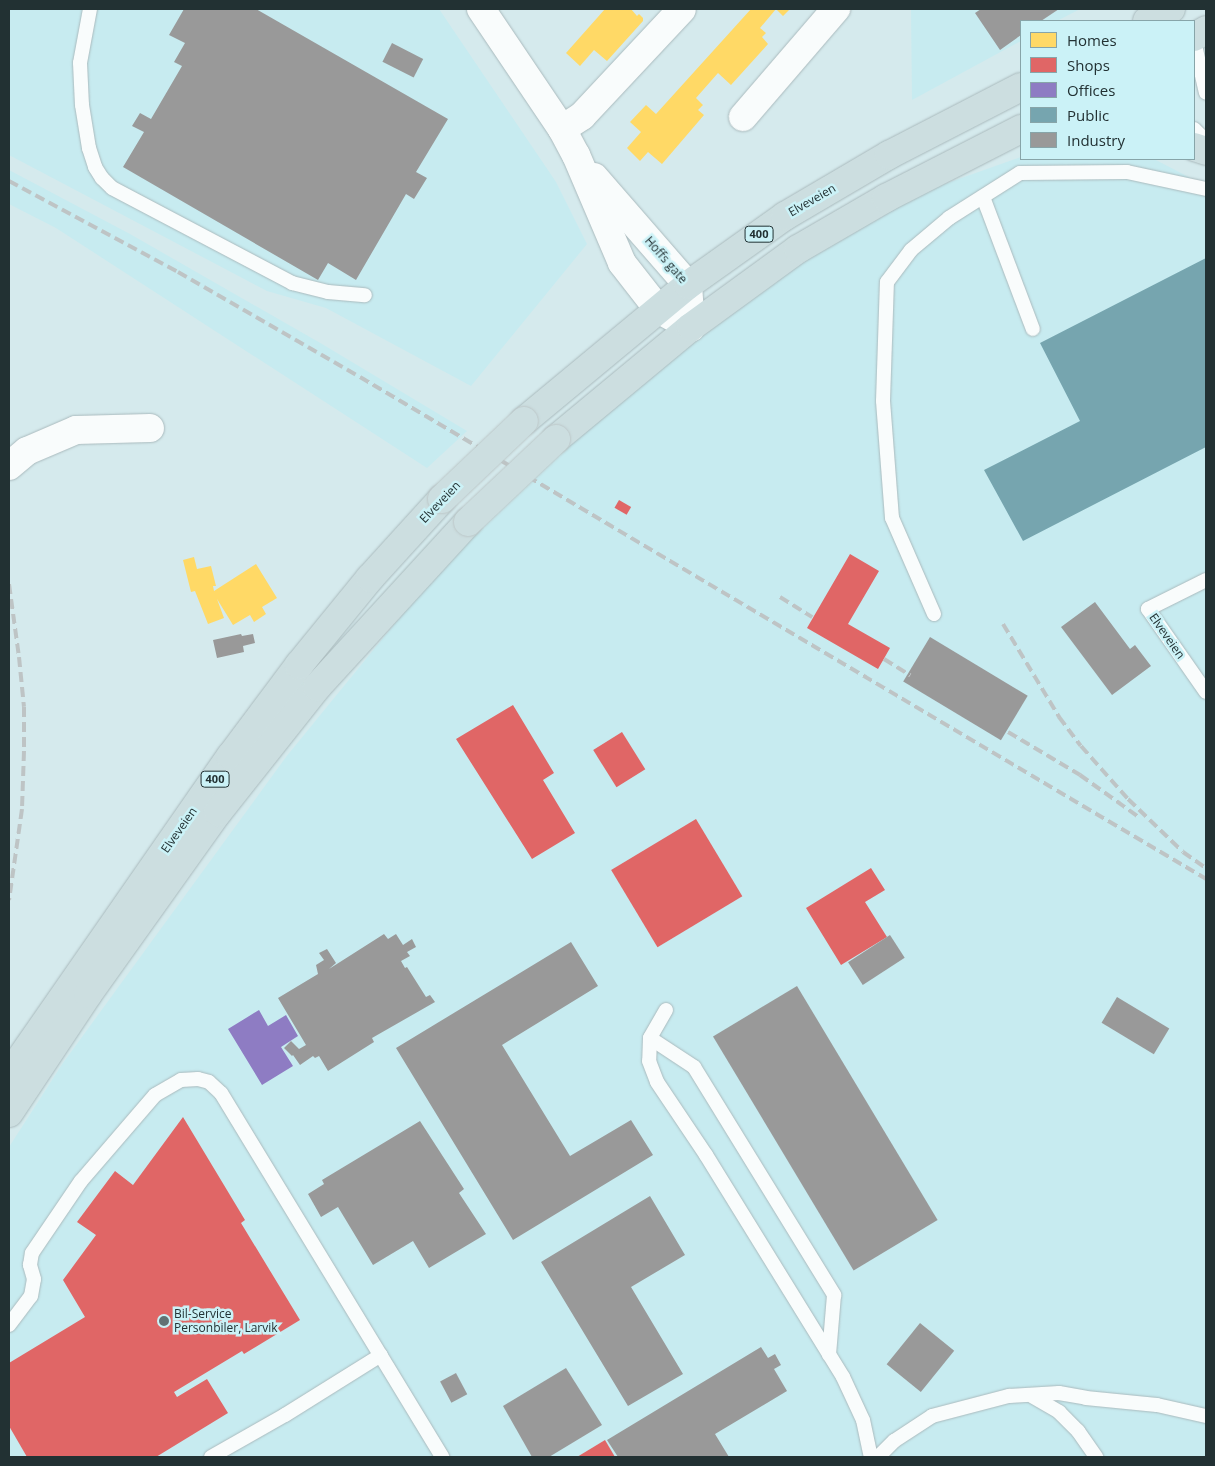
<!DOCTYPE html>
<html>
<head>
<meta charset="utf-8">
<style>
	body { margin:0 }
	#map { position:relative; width:1215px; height:1466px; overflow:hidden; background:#d5eaed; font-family:"Open Sans",sans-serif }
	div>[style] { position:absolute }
	.built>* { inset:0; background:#c7ebf0 }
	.homes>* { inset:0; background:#ffd966 }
	.shops>* { inset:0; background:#e06666; transform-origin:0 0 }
	.offices>* { inset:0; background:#8e7cc3 }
	.public>* { inset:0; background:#76a5af }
	.industry>* { inset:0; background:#999; transform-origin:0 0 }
	.roads { filter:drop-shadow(0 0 1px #aababd) drop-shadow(0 0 1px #aababd) }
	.lane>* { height:14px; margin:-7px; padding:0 7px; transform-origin:7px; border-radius:7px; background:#f9fcfc }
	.street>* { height:28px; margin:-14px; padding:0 14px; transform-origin:14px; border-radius:14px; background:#f9fcfc }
	.secondary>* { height:28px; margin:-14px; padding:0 14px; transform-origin:14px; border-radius:14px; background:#f9fcfc }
	.highway>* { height:28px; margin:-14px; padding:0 14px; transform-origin:14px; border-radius:14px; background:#ccdee0 }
	.rail>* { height:4px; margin-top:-2px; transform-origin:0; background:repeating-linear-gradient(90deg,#bec4c5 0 10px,transparent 0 15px) }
	.bridges { filter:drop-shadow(0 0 1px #bcc7c8) drop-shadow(0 0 1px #bcc7c8) }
	.highway-bridge>* { height:28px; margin:-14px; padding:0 14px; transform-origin:14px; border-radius:14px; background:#ccdee0 }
	.dots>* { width:14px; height:14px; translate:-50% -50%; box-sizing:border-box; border:2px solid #cbf2f7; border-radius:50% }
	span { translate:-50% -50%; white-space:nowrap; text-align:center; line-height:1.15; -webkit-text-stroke:5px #cbf2f7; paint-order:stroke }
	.shield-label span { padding:1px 4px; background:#cbf2f7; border:1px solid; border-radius:4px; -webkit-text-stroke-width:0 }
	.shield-label { font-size:11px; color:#223133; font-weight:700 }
	.street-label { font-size:12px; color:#223133 }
	.poi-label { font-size:12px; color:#223133 }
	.left { translate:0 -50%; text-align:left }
	.frame { position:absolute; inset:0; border:10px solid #223133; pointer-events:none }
	.legend { position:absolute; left:1020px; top:20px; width:175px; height:140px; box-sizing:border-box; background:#cbf2f7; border:1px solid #87a5a9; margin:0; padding:6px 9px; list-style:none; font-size:15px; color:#223133 }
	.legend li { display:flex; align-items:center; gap:10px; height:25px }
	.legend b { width:25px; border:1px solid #87a5a9 }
</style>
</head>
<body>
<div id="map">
	<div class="built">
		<i style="clip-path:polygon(9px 9px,439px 9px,556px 182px,587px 244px,471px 386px,326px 308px,267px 291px,9px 155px)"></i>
		<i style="clip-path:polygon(911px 9px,1080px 9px,1057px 21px,1021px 21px,1021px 41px,912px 100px)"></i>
		<i style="clip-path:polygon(1021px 157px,1154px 159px,1206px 186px,1206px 1457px,9px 1457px,9px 1147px,63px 1063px,286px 757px,419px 594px,507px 501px,538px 472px,683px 351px,758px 293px,827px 246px,936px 187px)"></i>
		<i style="clip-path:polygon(9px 170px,130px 234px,322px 344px,467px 431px,427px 468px,56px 228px,9px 204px)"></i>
	</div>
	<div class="homes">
		<i style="clip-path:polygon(605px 9px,631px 9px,637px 16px,639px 14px,643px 18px,643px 21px,607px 61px,594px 50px,580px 66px,566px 53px)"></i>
		<i style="clip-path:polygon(751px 9px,790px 9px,783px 16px,776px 9px,760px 28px,766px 33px,762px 37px,768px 44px,731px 85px,718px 73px,696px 98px,703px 105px,698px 110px,704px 115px,662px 164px,648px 152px,640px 161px,627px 148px,641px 132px,630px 122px,646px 105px,656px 114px)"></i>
		<i style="clip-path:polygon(194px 557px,197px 569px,211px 566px,216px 586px,213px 586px,214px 591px,256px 564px,277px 598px,262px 607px,266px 614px,254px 622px,250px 615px,233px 625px,217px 599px,224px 618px,208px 624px,195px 591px,191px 592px,183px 560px)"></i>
	</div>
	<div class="shops">
		<i style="left:619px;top:500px;width:14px;height:9px;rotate:30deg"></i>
		<i style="clip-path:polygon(850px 554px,879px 571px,848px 624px,890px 648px,878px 669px,807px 628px)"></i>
		<i style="clip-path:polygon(513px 705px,554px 773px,543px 780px,575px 833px,532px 859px,456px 739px)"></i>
		<i style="left:622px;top:732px;width:44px;height:34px;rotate:58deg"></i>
		<i style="left:696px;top:819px;width:90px;height:99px;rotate:59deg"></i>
		<i style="clip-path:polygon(871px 868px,885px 890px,865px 902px,887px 937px,841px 965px,806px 908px)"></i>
		<i style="clip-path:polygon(183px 1117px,245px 1220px,241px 1223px,300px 1320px,244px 1354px,242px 1351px,174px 1392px,177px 1397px,207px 1379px,228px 1413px,156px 1457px,27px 1457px,9px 1426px,9px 1363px,85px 1317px,63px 1280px,96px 1235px,77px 1222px,115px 1171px,133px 1185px)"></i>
		<i style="clip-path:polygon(605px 1440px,615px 1457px,577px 1457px)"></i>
	</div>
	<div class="offices">
		<i style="clip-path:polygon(259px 1010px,268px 1026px,286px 1015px,298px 1036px,281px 1047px,293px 1066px,262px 1085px,228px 1029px)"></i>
	</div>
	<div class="public">
		<i style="clip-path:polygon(1206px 258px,1206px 447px,1023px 541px,984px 470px,1080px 421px,1040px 343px)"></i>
	</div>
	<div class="industry">
		<i style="clip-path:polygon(184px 9px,256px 9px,448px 119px,416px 172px,427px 178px,414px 199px,406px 194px,356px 280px,328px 263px,318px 280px,123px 167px,144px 132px,132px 126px,140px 113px,151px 119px,182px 66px,174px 62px,185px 43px,169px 35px)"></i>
		<i style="clip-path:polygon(981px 9px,1059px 9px,1041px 21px,1021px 21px,1021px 35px,1000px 50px,975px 13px)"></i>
		<i style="left:392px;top:43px;width:35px;height:21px;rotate:27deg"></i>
		<i style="clip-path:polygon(1095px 602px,1130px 649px,1135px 645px,1151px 666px,1112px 695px,1061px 627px)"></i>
		<i style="clip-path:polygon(241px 634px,242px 636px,253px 634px,255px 643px,243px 646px,244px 652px,217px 658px,213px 640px)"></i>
		<i style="left:930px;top:637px;width:114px;height:52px;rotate:31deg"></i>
		<i style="clip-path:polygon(384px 934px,388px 939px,396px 934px,403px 945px,412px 939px,416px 947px,407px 952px,410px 956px,401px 961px,405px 968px,407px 967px,426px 997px,430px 995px,435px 1002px,372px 1038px,374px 1042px,328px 1071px,319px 1056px,315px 1058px,313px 1056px,300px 1065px,293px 1055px,292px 1056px,284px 1048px,291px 1041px,299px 1049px,306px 1045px,278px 998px,318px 974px,316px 965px,324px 960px,319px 953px,327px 949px,336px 963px,329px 969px)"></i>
		<i style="left:890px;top:935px;width:27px;height:50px;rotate:57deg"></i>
		<i style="clip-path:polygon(571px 942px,598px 986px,502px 1045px,570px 1156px,631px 1120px,653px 1155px,513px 1240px,396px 1048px)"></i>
		<i style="left:797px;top:986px;width:273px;height:98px;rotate:59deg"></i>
		<i style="left:1117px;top:997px;width:61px;height:30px;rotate:31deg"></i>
		<i style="clip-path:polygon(420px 1121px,464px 1189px,459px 1193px,486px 1234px,429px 1268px,413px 1241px,373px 1265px,338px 1207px,321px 1217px,308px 1194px,324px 1184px,322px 1180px)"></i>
		<i style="clip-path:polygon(650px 1196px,685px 1255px,631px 1287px,683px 1374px,628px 1406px,541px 1262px)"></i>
		<i style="left:920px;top:1323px;width:44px;height:53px;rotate:39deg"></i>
		<i style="clip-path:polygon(761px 1347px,768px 1358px,775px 1354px,781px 1365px,774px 1369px,787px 1391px,715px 1434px,729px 1457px,618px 1457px,607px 1440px)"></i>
		<i style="clip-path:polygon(566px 1368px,602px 1425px,549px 1457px,532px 1457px,503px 1406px)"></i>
		<i style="left:456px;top:1373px;width:24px;height:18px;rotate:62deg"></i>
	</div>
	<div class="roads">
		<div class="lane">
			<i style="left:90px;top:9px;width:55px;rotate:100.5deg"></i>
			<i style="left:80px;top:63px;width:42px;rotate:87.3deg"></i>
			<i style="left:82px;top:105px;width:44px;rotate:80.8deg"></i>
			<i style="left:89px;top:148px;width:20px;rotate:72deg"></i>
			<i style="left:95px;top:167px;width:13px;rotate:58deg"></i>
			<i style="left:102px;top:178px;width:14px;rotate:45deg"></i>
			<i style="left:112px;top:188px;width:204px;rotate:27.8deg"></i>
			<i style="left:292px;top:283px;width:37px;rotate:14deg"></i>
			<i style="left:328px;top:292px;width:37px;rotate:5deg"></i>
			<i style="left:1194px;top:41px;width:53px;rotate:77deg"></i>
			<i style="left:1194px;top:129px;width:17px;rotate:45deg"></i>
			<i style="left:983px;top:197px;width:141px;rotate:69.3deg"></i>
			<i style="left:1206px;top:580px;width:65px;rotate:153.4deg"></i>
			<i style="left:1148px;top:609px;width:101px;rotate:55.1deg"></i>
			<i style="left:934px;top:614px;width:105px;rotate:-113.6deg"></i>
			<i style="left:892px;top:518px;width:117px;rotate:-94.4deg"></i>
			<i style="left:883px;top:401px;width:119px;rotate:-88.1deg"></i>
			<i style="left:887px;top:282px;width:40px;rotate:-53deg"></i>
			<i style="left:911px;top:250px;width:50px;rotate:-40.1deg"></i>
			<i style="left:949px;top:218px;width:84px;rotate:-32.4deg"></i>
			<i style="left:1020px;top:173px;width:107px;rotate:-0.5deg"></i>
			<i style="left:1127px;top:172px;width:81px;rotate:12.1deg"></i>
			<i style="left:666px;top:1010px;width:32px;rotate:120deg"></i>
			<i style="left:650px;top:1038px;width:23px;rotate:92deg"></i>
			<i style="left:649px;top:1061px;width:22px;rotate:69deg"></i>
			<i style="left:657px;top:1082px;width:88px;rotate:56.1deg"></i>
			<i style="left:706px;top:1155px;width:261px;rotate:58.3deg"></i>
			<i style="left:843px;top:1377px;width:47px;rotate:65.1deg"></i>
			<i style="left:863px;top:1420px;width:38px;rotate:78deg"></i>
			<i style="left:650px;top:1038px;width:53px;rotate:33.4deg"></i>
			<i style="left:694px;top:1067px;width:268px;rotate:58.4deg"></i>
			<i style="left:834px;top:1295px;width:60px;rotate:94.8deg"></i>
			<i style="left:9px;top:1325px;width:36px;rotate:-53deg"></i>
			<i style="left:31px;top:1296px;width:17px;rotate:-80deg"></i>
			<i style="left:34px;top:1279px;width:15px;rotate:-106deg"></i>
			<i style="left:30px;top:1265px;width:12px;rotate:-81deg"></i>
			<i style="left:32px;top:1253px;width:87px;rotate:-55.8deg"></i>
			<i style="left:81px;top:1181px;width:113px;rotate:-49.3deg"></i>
			<i style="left:155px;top:1095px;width:30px;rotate:-30deg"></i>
			<i style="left:181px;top:1080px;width:17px;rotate:-3deg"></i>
			<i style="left:198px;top:1079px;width:11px;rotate:15deg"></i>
			<i style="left:209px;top:1082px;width:16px;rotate:43deg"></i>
			<i style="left:221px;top:1093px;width:426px;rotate:58.7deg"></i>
			<i style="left:1030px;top:1395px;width:34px;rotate:30deg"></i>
			<i style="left:1059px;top:1412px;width:27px;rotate:45deg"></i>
			<i style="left:1078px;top:1431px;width:32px;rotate:55deg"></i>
			<i style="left:211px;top:1457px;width:85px;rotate:-29.6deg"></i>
			<i style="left:285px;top:1415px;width:113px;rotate:-32deg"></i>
			<i style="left:878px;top:1457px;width:23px;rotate:-45deg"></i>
			<i style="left:894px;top:1441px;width:45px;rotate:-33.3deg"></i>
			<i style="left:932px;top:1416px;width:80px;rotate:-14.6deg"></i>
			<i style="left:1009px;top:1396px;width:50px;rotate:-3.4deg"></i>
			<i style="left:1059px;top:1393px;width:27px;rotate:10deg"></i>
			<i style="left:1086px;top:1398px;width:71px;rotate:5.6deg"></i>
			<i style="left:1157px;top:1405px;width:50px;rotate:12.7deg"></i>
		</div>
		<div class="street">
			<i style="left:743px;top:117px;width:143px;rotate:-49.3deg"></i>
			<i style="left:562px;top:129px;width:24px;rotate:-33deg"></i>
			<i style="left:582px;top:116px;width:146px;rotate:-46.9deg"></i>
			<i style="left:9px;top:466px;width:23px;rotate:-40deg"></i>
			<i style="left:27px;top:451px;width:53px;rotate:-23.2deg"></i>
			<i style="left:76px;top:430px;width:74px;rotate:-1.5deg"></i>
		</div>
		<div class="secondary">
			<i style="left:481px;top:9px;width:145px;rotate:56deg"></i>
			<i style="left:562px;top:129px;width:30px;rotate:62deg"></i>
			<i style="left:576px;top:155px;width:117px;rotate:66.9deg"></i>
			<i style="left:622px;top:263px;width:58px;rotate:52deg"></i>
			<i style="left:658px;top:309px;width:38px;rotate:29deg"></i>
			<i style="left:594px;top:177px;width:143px;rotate:49deg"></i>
			<i style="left:688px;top:285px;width:42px;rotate:85.9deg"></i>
		</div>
		<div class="highway">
			<i style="left:1147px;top:21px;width:27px;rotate:-27deg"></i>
			<i style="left:1194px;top:37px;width:14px;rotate:-30deg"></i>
			<i style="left:1194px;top:147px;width:13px;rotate:18deg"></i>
			<i style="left:524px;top:421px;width:213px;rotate:-39.7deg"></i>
			<i style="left:688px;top:285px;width:119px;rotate:-35.4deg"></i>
			<i style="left:785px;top:216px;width:121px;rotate:-30.4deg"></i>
			<i style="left:889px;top:155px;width:148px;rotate:-27.3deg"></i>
			<i style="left:556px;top:439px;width:175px;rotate:-39.7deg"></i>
			<i style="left:691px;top:327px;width:132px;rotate:-36.1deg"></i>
			<i style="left:798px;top:249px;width:102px;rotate:-30.1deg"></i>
			<i style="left:886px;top:198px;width:152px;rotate:-27.1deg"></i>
			<i style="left:9px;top:1075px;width:389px;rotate:-55.2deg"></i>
			<i style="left:231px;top:756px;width:114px;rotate:-53.2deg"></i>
			<i style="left:299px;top:665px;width:112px;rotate:-50.8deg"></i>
			<i style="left:370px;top:578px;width:107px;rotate:-47.7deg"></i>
			<i style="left:9px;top:1113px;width:143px;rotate:-56.4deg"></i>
			<i style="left:88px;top:994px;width:224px;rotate:-54.5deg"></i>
			<i style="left:218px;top:812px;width:159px;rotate:-51.6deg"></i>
			<i style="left:317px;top:687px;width:224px;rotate:-47.5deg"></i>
		</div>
	</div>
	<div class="rail">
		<i style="left:9px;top:181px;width:192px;rotate:28.3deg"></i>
		<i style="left:178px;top:272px;width:210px;rotate:30deg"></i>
		<i style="left:360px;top:377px;width:984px;rotate:30.68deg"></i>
		<i style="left:9px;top:584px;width:74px;rotate:82.2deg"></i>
		<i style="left:19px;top:657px;width:50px;rotate:84.3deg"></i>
		<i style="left:24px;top:707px;width:44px;rotate:90deg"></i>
		<i style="left:24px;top:751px;width:58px;rotate:92deg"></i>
		<i style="left:22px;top:809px;width:92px;rotate:98.1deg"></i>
		<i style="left:780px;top:597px;width:38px;rotate:32deg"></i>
		<i style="left:1003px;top:624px;width:109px;rotate:58.9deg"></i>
		<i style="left:1059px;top:717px;width:36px;rotate:53deg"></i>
		<i style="left:1081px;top:746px;width:71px;rotate:48.4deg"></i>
		<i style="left:1128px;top:799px;width:76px;rotate:43.9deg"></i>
		<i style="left:1183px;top:852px;width:28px;rotate:35deg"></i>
		<i style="left:884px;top:659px;width:31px;rotate:32deg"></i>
		<i style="left:1008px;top:732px;width:84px;rotate:30.8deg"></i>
		<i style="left:1080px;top:775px;width:74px;rotate:35.6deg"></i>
	</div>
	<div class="bridges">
		<div class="highway-bridge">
			<i style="left:442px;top:499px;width:113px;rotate:-43.6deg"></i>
			<i style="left:468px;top:522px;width:121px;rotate:-43.3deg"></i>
		</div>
	</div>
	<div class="dots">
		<i style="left:164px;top:1321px;background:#617274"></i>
	</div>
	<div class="shield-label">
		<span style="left:759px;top:234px">400</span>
		<span style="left:215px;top:779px">400</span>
	</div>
	<div class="street-label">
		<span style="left:812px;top:200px;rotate:-30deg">Elveveien</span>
		<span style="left:666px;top:260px;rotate:49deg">Hoffs gate</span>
		<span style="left:440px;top:502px;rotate:-46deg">Elveveien</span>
		<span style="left:1167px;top:636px;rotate:55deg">Elveveien</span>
		<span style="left:179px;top:830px;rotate:-55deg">Elveveien</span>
	</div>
	<div class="poi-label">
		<span class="left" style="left:174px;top:1321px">Bil-Service<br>Personbiler, Larvik</span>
	</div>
	<div class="frame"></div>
	<ul class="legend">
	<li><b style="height:14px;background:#ffd966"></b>Homes</li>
	<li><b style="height:14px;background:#e06666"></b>Shops</li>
	<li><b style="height:14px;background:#8e7cc3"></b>Offices</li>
	<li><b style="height:14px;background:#76a5af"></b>Public</li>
	<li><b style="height:14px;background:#999"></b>Industry</li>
	</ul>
</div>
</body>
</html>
